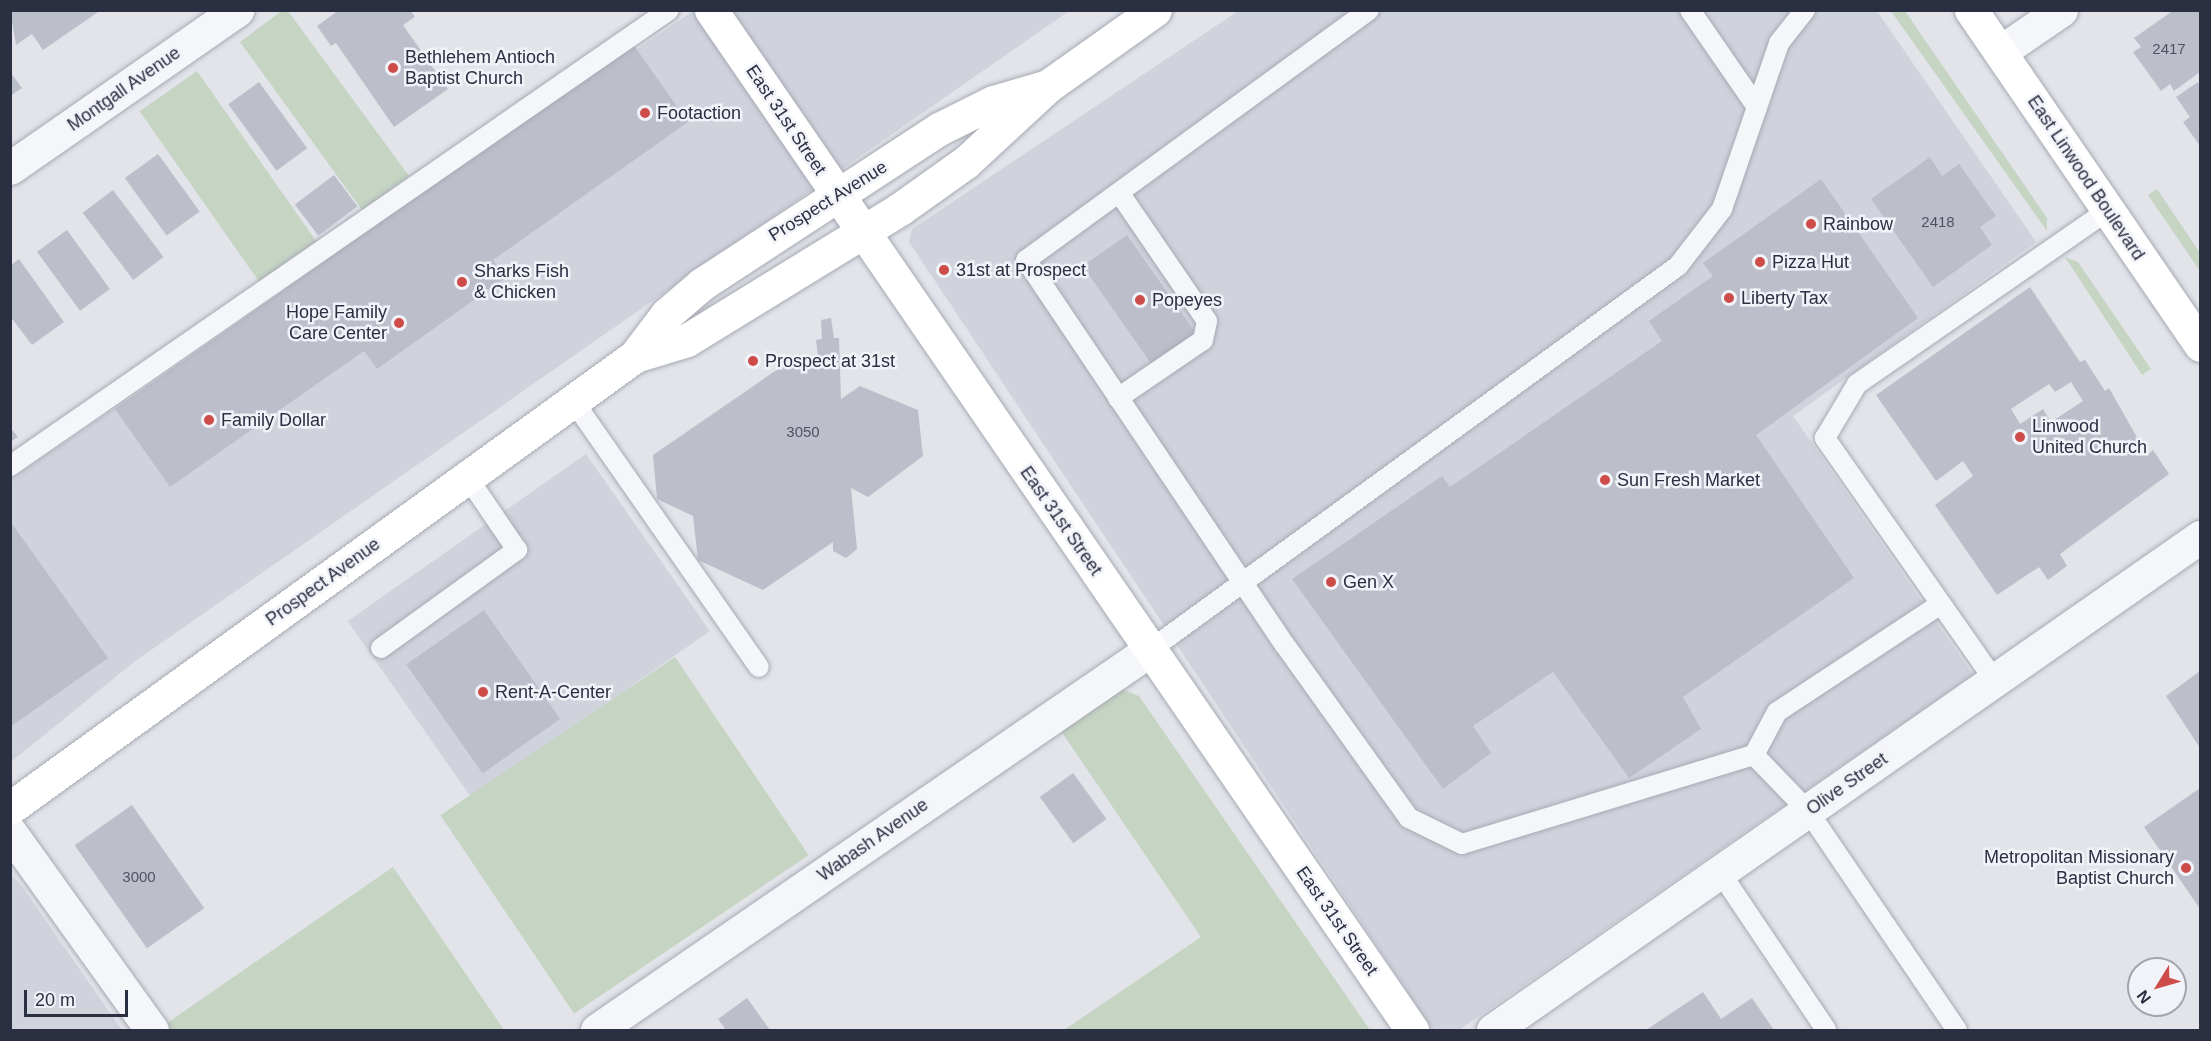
<!DOCTYPE html>
<html>
<head>
<meta charset="utf-8">
<style>
	body { margin:0 }
	#map { position:relative; width:2211px; height:1041px; overflow:hidden; background:#e2e4ea; font-family:Helvetica,sans-serif }
	div>[style] { position:absolute }
	.built>* { inset:0; background:#d0d3dc; transform-origin:0 0 }
	.green>* { inset:0; background:#c5d4c3; transform-origin:0 0 }
	.building>* { inset:0; background:#bcbfca; transform-origin:0 0 }
	.roads { filter:drop-shadow(0 0 2px #a7aab4) drop-shadow(0 0 2px #a7aab4) }
	.lane>* { height:20px; margin:-10px; padding:0 10px; transform-origin:10px; border-radius:10px; background:#f5f6f9 }
	.street>* { height:33px; margin:-16.5px; padding:0 16.5px; transform-origin:16.5px; border-radius:16.5px; background:#f5f6f9 }
	.secondary>* { height:33px; margin:-16.5px; padding:0 16.5px; transform-origin:16.5px; border-radius:16.5px; background:#fff }
	.dots>* { width:16px; height:16px; translate:-50% -50%; box-sizing:border-box; border:3px solid #f2f3f8; border-radius:50% }
	span { translate:-50% -50%; white-space:nowrap; text-align:center; line-height:1.15; -webkit-text-stroke:5px #f2f3f8; paint-order:stroke }
	.number-label { font-size:15px; color:#4e5364 }
	.number-label span { -webkit-text-stroke-width:0 }
	.poi-label { font-size:18px; color:#2a2f42 }
	.left { translate:0 -50%; text-align:left }
	.right { translate:-100% -50%; text-align:right }
	.street-label { font-size:18px; color:#2a2f42 }
	.frame { position:absolute; inset:0; border:12px solid #2a2f42; pointer-events:none }
	.north { position:absolute; left:2127px; top:957px; width:60px; height:60px; box-sizing:border-box; background:#f2f3f8; border:2px solid #a2a5af; border-radius:50%; rotate:233deg; font-size:16px; font-weight:700; line-height:24px; text-align:center; color:#2a2f42 }
	.north::after { content:''; display:block; margin:auto; width:21px; height:27px; background:#cd4b49; clip-path:polygon(50% 0,100% 100%,50% 72%,0 100%) }
	.scale { position:absolute; left:24px; top:990px; width:104px; height:27px; box-sizing:border-box; border:3px solid #2a2f42; border-top:0; padding-left:8px; font-size:18px; line-height:21px; white-space:nowrap; color:#2a2f42; -webkit-text-stroke:4px #f2f3f8; paint-order:stroke }
</style>
</head>
<body>
<div id="map">
	<div class="built">
		<i style="clip-path:polygon(693px 11px,1069px 11px,134px 662px,11px 762px,10px 480px)"></i>
		<i style="clip-path:polygon(1238px 11px,1877px 11px,2036px 242px,1793px 416px,1973px 675px,1459px 1030px,1433px 1030px,909px 242px,912px 229px)"></i>
		<i style="left:586px;top:454px;width:216px;height:291px;rotate:55deg"></i>
		<i style="clip-path:polygon(11px 875px,21px 885px,122px 1030px,11px 1030px)"></i>
	</div>
	<div class="green">
		<i style="clip-path:polygon(283px 10px,288px 11px,409px 176px,362px 210px,240px 42px)"></i>
		<i style="clip-path:polygon(1891px 11px,1905px 11px,2047px 218px,2047px 231px)"></i>
		<i style="left:197px;top:71px;width:209px;height:70px;rotate:55deg"></i>
		<i style="clip-path:polygon(2157px 189px,2200px 253px,2200px 271px,2148px 195px)"></i>
		<i style="clip-path:polygon(2065px 257px,2078px 262px,2151px 369px,2142px 375px)"></i>
		<i style="left:675px;top:657px;width:239px;height:283px;rotate:56deg"></i>
		<i style="clip-path:polygon(1121px 689px,1139px 696px,1370px 1030px,1064px 1030px,1201px 937px,1061px 731px)"></i>
		<i style="clip-path:polygon(393px 867px,504px 1030px,157px 1030px)"></i>
	</div>
	<div class="building">
		<i style="clip-path:polygon(10px 10px,101px 10px,43px 50px,32px 34px,16px 45px)"></i>
		<i style="clip-path:polygon(339px 10px,410px 10px,415px 17px,403px 25px,448px 89px,394px 127px,336px 43px,331px 46px,317px 26px)"></i>
		<i style="clip-path:polygon(2174px 10px,2200px 10px,2200px 72px,2174px 91px,2170px 84px,2161px 91px,2133px 52px,2141px 47px,2134px 38px)"></i>
		<i style="clip-path:polygon(633px 44px,688px 122px,493px 260px,505px 278px,377px 369px,364px 351px,170px 487px,115px 409px)"></i>
		<i style="clip-path:polygon(10px 72px,22px 88px,10px 96px)"></i>
		<i style="left:259px;top:82px;width:82px;height:38px;rotate:54deg"></i>
		<i style="clip-path:polygon(2198px 82px,2200px 85px,2200px 146px,2183px 122px,2190px 117px,2176px 97px)"></i>
		<i style="left:158px;top:154px;width:71px;height:41px;rotate:54deg"></i>
		<i style="clip-path:polygon(1930px 157px,1942px 176px,1959px 164px,1996px 216px,1980px 227px,1992px 245px,1933px 287px,1871px 199px)"></i>
		<i style="left:334px;top:175px;width:39px;height:49px;rotate:53deg"></i>
		<i style="clip-path:polygon(1821px 179px,1918px 318px,1756px 435px,1854px 578px,1683px 697px,1701px 729px,1629px 778px,1553px 672px,1473px 726px,1491px 753px,1443px 789px,1292px 579px,1442px 476px,1450px 487px,1662px 341px,1649px 321px,1713px 276px,1703px 263px)"></i>
		<i style="left:113px;top:190px;width:84px;height:38px;rotate:53deg"></i>
		<i style="left:67px;top:230px;width:73px;height:37px;rotate:54deg"></i>
		<i style="left:1127px;top:235px;width:121px;height:54px;rotate:55deg"></i>
		<i style="clip-path:polygon(19px 259px,64px 322px,32px 345px,10px 316px,10px 266px)"></i>
		<i style="clip-path:polygon(evenodd,2030px 287px,2080px 362px,2085px 360px,2105px 391px,2109px 388px,2147px 455px,2153px 450px,2169px 474px,2060px 554px,2067px 566px,2048px 580px,2039px 567px,1997px 595px,1935px 505px,1973px 476px,1963px 461px,1936px 481px,1876px 395px,2030px 287px,2071px 382px,2083px 401px,2051px 422px,2043px 409px,2020px 424px,2011px 409px,2049px 384px,2055px 392px,2071px 382px)"></i>
		<i style="clip-path:polygon(831px 318px,834px 338px,839px 338px,841px 399px,860px 386px,918px 410px,923px 456px,868px 497px,851px 488px,857px 549px,846px 558px,833px 551px,833px 542px,763px 590px,698px 560px,693px 516px,657px 499px,653px 455px,800px 354px,819px 365px,816px 340px,822px 339px,821px 320px)"></i>
		<i style="clip-path:polygon(10px 427px,18px 437px,10px 442px)"></i>
		<i style="clip-path:polygon(10px 521px,108px 658px,10px 727px)"></i>
		<i style="left:484px;top:610px;width:133px;height:95px;rotate:55deg"></i>
		<i style="clip-path:polygon(2200px 671px,2200px 748px,2166px 696px)"></i>
		<i style="left:1073px;top:773px;width:57px;height:41px;rotate:54deg"></i>
		<i style="clip-path:polygon(2200px 788px,2200px 909px,2144px 827px)"></i>
		<i style="left:132px;top:805px;width:126px;height:70px;rotate:55deg"></i>
		<i style="clip-path:polygon(1703px 992px,1721px 1019px,1752px 998px,1774px 1030px,1646px 1030px)"></i>
		<i style="clip-path:polygon(747px 998px,770px 1030px,726px 1030px,718px 1019px)"></i>
	</div>
	<div class="roads">
		<div class="lane">
			<i style="left:1369px;top:10px;width:424px;rotate:143.9deg"></i>
			<i style="left:1026px;top:260px;width:464px;rotate:56.1deg"></i>
			<i style="left:1285px;top:645px;width:213px;rotate:54.4deg"></i>
			<i style="left:1409px;top:818px;width:59px;rotate:26.1deg"></i>
			<i style="left:1462px;top:844px;width:305px;rotate:-17deg"></i>
			<i style="left:1754px;top:755px;width:78px;rotate:46deg"></i>
			<i style="left:1808px;top:811px;width:265px;rotate:55.8deg"></i>
			<i style="left:1690px;top:10px;width:118px;rotate:55.4deg"></i>
			<i style="left:1118px;top:398px;width:103px;rotate:-34.3deg"></i>
			<i style="left:1203px;top:340px;width:19px;rotate:-78deg"></i>
			<i style="left:1207px;top:321px;width:154px;rotate:-124.4deg"></i>
			<i style="left:574px;top:402px;width:323px;rotate:55.1deg"></i>
			<i style="left:10px;top:466px;width:801px;rotate:-34.68deg"></i>
			<i style="left:381px;top:648px;width:168px;rotate:-35.8deg"></i>
			<i style="left:517px;top:550px;width:87px;rotate:-124.2deg"></i>
			<i style="left:1150px;top:650px;width:653px;rotate:-36.03deg"></i>
			<i style="left:1678px;top:266px;width:72px;rotate:-52.3deg"></i>
			<i style="left:1722px;top:209px;width:176px;rotate:-71deg"></i>
			<i style="left:1779px;top:43px;width:42px;rotate:-51.8deg"></i>
			<i style="left:1995px;top:681px;width:297px;rotate:-125deg"></i>
			<i style="left:1825px;top:438px;width:63px;rotate:-59.3deg"></i>
			<i style="left:1857px;top:384px;width:305px;rotate:-34.7deg"></i>
			<i style="left:1754px;top:755px;width:49px;rotate:-61.9deg"></i>
			<i style="left:1777px;top:712px;width:194px;rotate:-33.4deg"></i>
			<i style="left:1720px;top:872px;width:190px;rotate:56.1deg"></i>
		</div>
		<div class="street">
			<i style="left:2000px;top:52px;width:74px;rotate:-34.5deg"></i>
			<i style="left:10px;top:168px;width:277px;rotate:-34.8deg"></i>
			<i style="left:10px;top:832px;width:244px;rotate:54.4deg"></i>
			<i style="left:597px;top:1030px;width:671px;rotate:-34.5deg"></i>
			<i style="left:1493px;top:1030px;width:862px;rotate:-34.89deg"></i>
		</div>
		<div class="secondary">
			<i style="left:711px;top:10px;width:1238px;rotate:55.5deg"></i>
			<i style="left:1971px;top:10px;width:406px;rotate:55.6deg"></i>
			<i style="left:635px;top:356px;width:54px;rotate:-17.1deg"></i>
			<i style="left:687px;top:340px;width:250px;rotate:-31.6deg"></i>
			<i style="left:900px;top:209px;width:81px;rotate:-35.5deg"></i>
			<i style="left:966px;top:162px;width:112px;rotate:-42.8deg"></i>
			<i style="left:1048px;top:86px;width:131px;rotate:-35.4deg"></i>
			<i style="left:10px;top:808px;width:771px;rotate:-35.87deg"></i>
			<i style="left:635px;top:356px;width:53px;rotate:-52.7deg"></i>
			<i style="left:667px;top:314px;width:46px;rotate:-40.6deg"></i>
			<i style="left:702px;top:284px;width:283px;rotate:-33.2deg"></i>
			<i style="left:939px;top:129px;width:60px;rotate:-26.6deg"></i>
			<i style="left:993px;top:102px;width:57px;rotate:-16.2deg"></i>
		</div>
	</div>
	<div class="dots">
		<i style="left:393px;top:68px;background:#cd4b49"></i>
		<i style="left:645px;top:113px;background:#cd4b49"></i>
		<i style="left:1811px;top:224px;background:#cd4b49"></i>
		<i style="left:1760px;top:262px;background:#cd4b49"></i>
		<i style="left:944px;top:270px;background:#cd4b49"></i>
		<i style="left:462px;top:282px;background:#cd4b49"></i>
		<i style="left:1729px;top:298px;background:#cd4b49"></i>
		<i style="left:1140px;top:300px;background:#cd4b49"></i>
		<i style="left:399px;top:323px;background:#cd4b49"></i>
		<i style="left:753px;top:361px;background:#cd4b49"></i>
		<i style="left:209px;top:420px;background:#cd4b49"></i>
		<i style="left:2020px;top:437px;background:#cd4b49"></i>
		<i style="left:1605px;top:480px;background:#cd4b49"></i>
		<i style="left:1331px;top:582px;background:#cd4b49"></i>
		<i style="left:483px;top:692px;background:#cd4b49"></i>
		<i style="left:2186px;top:868px;background:#cd4b49"></i>
	</div>
	<div class="number-label">
		<span style="left:2169px;top:49px">2417</span>
		<span style="left:1938px;top:222px">2418</span>
		<span style="left:803px;top:432px">3050</span>
		<span style="left:139px;top:877px">3000</span>
	</div>
	<div class="poi-label">
		<span class="left" style="left:405px;top:68px">Bethlehem Antioch<br>Baptist Church</span>
		<span class="left" style="left:657px;top:113px">Footaction</span>
		<span class="left" style="left:1823px;top:224px">Rainbow</span>
		<span class="left" style="left:1772px;top:262px">Pizza Hut</span>
		<span class="left" style="left:956px;top:270px">31st at Prospect</span>
		<span class="left" style="left:474px;top:282px">Sharks Fish<br>&amp; Chicken</span>
		<span class="left" style="left:1741px;top:298px">Liberty Tax</span>
		<span class="left" style="left:1152px;top:300px">Popeyes</span>
		<span class="right" style="left:387px;top:323px">Hope Family<br>Care Center</span>
		<span class="left" style="left:765px;top:361px">Prospect at 31st</span>
		<span class="left" style="left:221px;top:420px">Family Dollar</span>
		<span class="left" style="left:2032px;top:437px">Linwood<br>United Church</span>
		<span class="left" style="left:1617px;top:480px">Sun Fresh Market</span>
		<span class="left" style="left:1343px;top:582px">Gen X</span>
		<span class="left" style="left:495px;top:692px">Rent-A-Center</span>
		<span class="right" style="left:2174px;top:868px">Metropolitan Missionary<br>Baptist Church</span>
	</div>
	<div class="street-label">
		<span style="left:124px;top:89px;rotate:-35deg">Montgall Avenue</span>
		<span style="left:786px;top:120px;rotate:56deg">East 31st Street</span>
		<span style="left:2086px;top:178px;rotate:56deg">East Linwood Boulevard</span>
		<span style="left:828px;top:201px;rotate:-32deg">Prospect Avenue</span>
		<span style="left:1061px;top:521px;rotate:55deg">East 31st Street</span>
		<span style="left:323px;top:582px;rotate:-36deg">Prospect Avenue</span>
		<span style="left:1847px;top:784px;rotate:-35deg">Olive Street</span>
		<span style="left:873px;top:840px;rotate:-35deg">Wabash Avenue</span>
		<span style="left:1337px;top:921px;rotate:55deg">East 31st Street</span>
	</div>
	<div class="frame"></div>
	<div class="north">N</div>
	<div class="scale">20 m</div>
</div>
</body>
</html>
